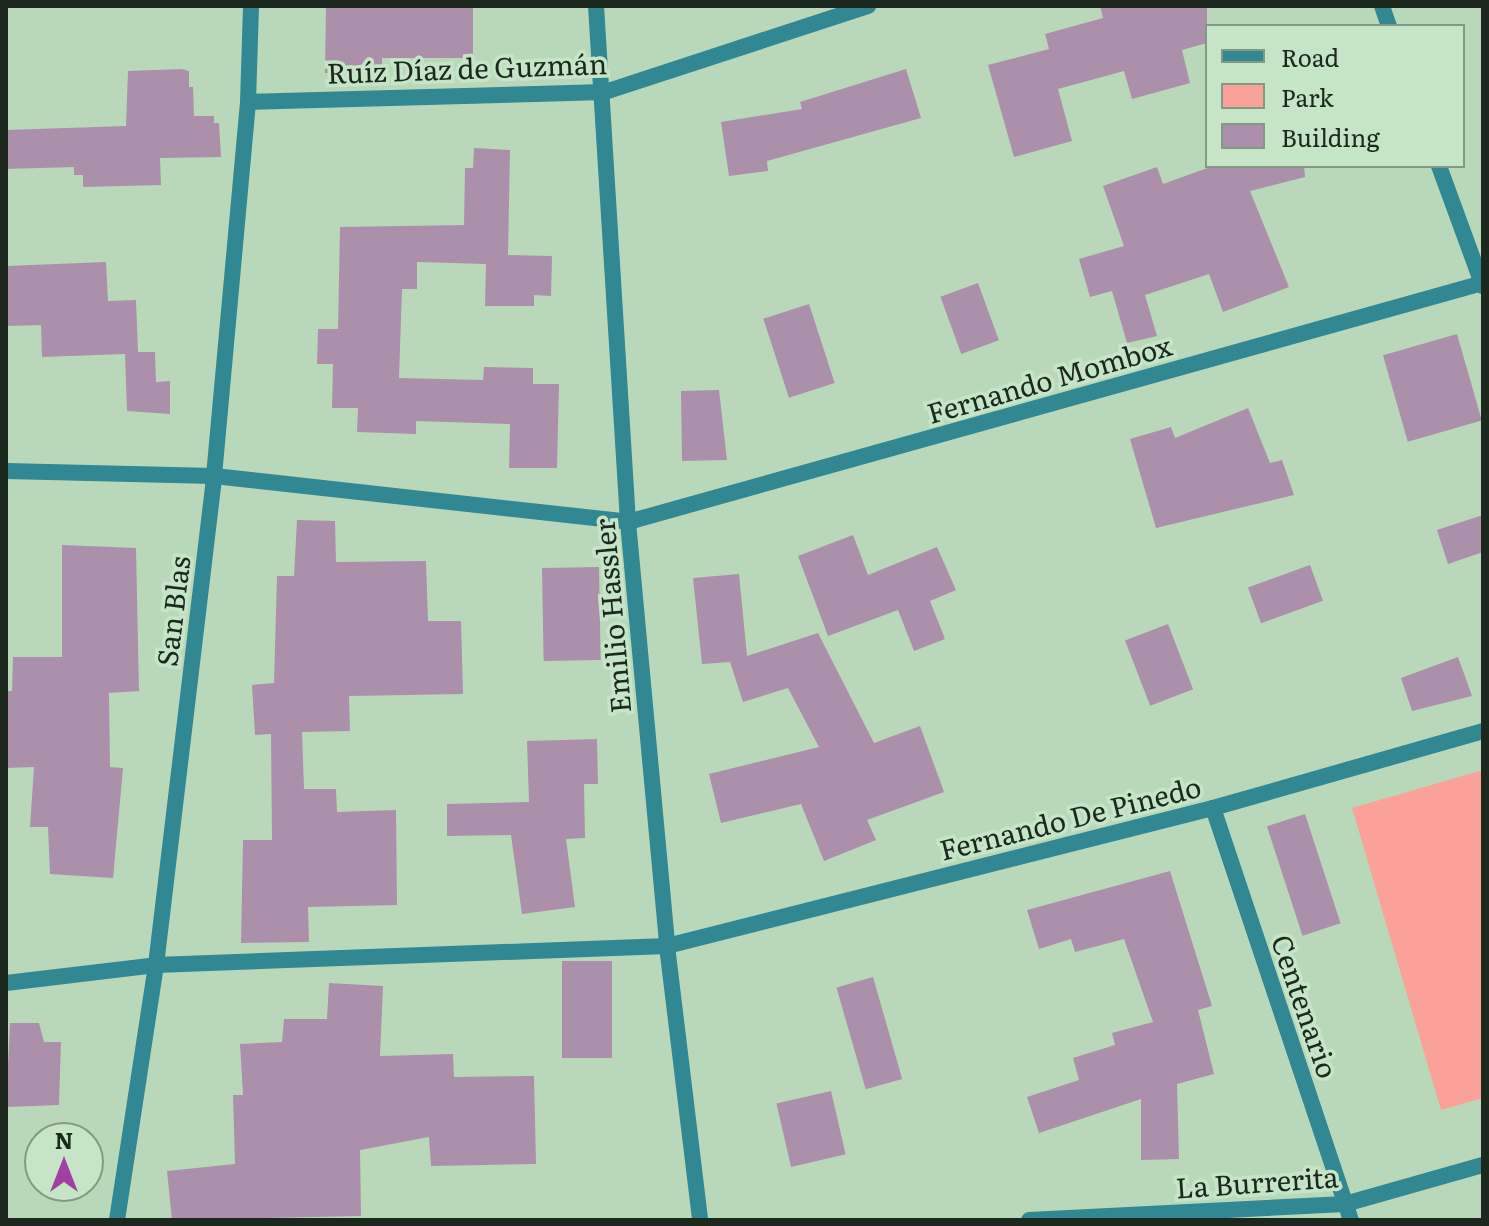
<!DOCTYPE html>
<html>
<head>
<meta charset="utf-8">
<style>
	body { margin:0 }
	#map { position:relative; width:1489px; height:1226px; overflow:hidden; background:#b9d8ba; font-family:Literata,serif }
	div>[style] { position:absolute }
	.green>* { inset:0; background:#faa299 }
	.building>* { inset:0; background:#ac8fab; transform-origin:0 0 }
	.minor>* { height:16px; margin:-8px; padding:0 8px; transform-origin:8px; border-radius:8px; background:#318792 }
	.tertiary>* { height:16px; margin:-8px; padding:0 8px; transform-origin:8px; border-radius:8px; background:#318792 }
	span { translate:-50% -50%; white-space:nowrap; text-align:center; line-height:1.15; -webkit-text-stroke:7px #c6e5c7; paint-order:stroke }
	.street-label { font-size:28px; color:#1c281d }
	.frame { position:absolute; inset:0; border:8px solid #1c281d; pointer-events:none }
	.legend { position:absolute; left:1205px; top:24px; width:260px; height:144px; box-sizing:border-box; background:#c6e5c7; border:2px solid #829983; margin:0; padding:10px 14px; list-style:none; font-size:24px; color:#1c281d }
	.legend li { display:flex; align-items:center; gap:16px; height:40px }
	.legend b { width:40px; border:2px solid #829983 }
	.north { position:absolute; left:24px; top:1122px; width:80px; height:80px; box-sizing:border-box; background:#c6e5c7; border:2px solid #829983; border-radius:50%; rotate:0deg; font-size:22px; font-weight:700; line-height:32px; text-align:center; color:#1c281d }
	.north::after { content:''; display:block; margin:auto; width:28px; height:36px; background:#a23fa5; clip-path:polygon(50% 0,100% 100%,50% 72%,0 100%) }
</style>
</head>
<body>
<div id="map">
	<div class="green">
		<i style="clip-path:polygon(1483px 770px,1483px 1098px,1441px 1110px,1352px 808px)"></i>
	</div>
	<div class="building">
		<i style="clip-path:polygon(326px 6px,473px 6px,473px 58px,382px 58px,382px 73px,325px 73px)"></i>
		<i style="clip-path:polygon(1100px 6px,1207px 6px,1207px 43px,1182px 50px,1190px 83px,1132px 99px,1124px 71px,1058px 89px,1072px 141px,1014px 157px,988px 65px,1049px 49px,1045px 34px,1103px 18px)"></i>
		<i style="clip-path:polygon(182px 69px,189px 71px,189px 87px,193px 87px,194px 116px,214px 116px,214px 123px,219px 123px,221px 157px,160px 158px,161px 185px,83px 187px,83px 175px,74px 175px,74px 167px,6px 169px,6px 130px,126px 126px,128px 71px)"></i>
		<i style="clip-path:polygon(906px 69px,921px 118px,767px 161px,768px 171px,729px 176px,721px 122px,802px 109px,800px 102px)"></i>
		<i style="clip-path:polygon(474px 148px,510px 150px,508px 255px,552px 256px,551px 296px,534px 295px,534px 306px,485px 306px,486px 264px,417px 262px,417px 289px,402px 289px,399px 378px,483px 380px,484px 367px,533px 368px,533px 384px,559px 384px,557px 468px,509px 468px,510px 424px,416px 421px,416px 434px,357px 432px,358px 408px,332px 408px,333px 364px,317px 364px,318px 329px,338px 329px,340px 227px,464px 225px,465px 168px,473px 168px)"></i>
		<i style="clip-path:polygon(1213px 166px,1304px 166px,1305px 177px,1250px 191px,1289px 287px,1223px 312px,1209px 274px,1145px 295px,1157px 336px,1127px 343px,1112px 291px,1090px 297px,1079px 259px,1124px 246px,1103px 186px,1157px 167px,1163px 184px)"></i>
		<i style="clip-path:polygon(106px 262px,108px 301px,136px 300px,138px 352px,155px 352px,156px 382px,170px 381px,170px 414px,127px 411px,125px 354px,42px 357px,41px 325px,6px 326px,6px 266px)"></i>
		<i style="left:978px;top:283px;width:61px;height:40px;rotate:70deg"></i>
		<i style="left:809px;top:304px;width:83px;height:48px;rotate:72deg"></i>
		<i style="left:1457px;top:334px;width:90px;height:77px;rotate:74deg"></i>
		<i style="clip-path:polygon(719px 390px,727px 460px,682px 461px,681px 391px)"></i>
		<i style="clip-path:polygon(1248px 408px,1270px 463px,1282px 460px,1294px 495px,1156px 528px,1130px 439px,1171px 427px,1175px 438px)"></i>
		<i style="clip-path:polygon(1483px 515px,1483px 552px,1448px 564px,1437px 530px)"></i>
		<i style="clip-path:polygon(297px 520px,335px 521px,336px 562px,426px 561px,428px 621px,461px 621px,463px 694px,349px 696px,350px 731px,302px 732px,304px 789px,336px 789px,337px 812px,396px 810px,397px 905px,308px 907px,309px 942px,241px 943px,243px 840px,272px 840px,271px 734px,255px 735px,252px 685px,274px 683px,277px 576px,294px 576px)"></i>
		<i style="clip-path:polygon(853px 535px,868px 575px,937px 547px,956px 590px,930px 601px,945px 639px,914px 651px,898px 610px,828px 636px,798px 556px)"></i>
		<i style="clip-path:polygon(62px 545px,136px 548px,139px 691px,109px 693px,110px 767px,123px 768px,113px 878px,50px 874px,48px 827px,30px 827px,34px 767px,6px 768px,6px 691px,12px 691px,13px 657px,62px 657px)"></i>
		<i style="left:1310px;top:565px;width:38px;height:66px;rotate:70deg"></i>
		<i style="left:599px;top:567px;width:93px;height:57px;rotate:89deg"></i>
		<i style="clip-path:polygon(739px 574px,747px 656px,818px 633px,874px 743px,920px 726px,944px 792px,867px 820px,876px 840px,824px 861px,801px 804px,721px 823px,709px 774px,819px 747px,788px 688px,743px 702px,730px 662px,702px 664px,693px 578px)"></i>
		<i style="left:1168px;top:624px;width:70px;height:46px;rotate:69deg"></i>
		<i style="clip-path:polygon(1458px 657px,1472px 696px,1412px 711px,1401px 678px)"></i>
		<i style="clip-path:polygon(597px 739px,598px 784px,584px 784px,585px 838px,566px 839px,575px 907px,522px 914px,511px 835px,447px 836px,447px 804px,529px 802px,527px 741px)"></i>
		<i style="left:1305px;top:814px;width:115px;height:40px;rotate:72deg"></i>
		<i style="clip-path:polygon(1170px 871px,1212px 1006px,1198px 1010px,1214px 1074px,1177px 1084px,1179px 1159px,1141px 1160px,1141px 1099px,1039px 1133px,1027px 1097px,1079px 1080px,1073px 1058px,1115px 1045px,1112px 1033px,1153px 1022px,1124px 939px,1075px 952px,1071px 939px,1039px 949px,1027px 910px)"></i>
		<i style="left:562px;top:961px;width:50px;height:97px"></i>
		<i style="left:873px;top:977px;width:106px;height:38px;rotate:74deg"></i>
		<i style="clip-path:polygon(329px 983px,383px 986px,380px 1056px,453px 1054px,454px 1077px,534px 1076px,536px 1164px,431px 1166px,429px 1137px,360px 1150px,361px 1216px,172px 1220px,167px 1171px,235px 1164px,233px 1095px,243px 1095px,240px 1044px,282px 1042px,284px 1019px,327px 1019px)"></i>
		<i style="clip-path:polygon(10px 1023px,39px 1023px,44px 1042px,61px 1042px,59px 1105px,6px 1107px)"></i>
		<i style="left:831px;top:1091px;width:65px;height:56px;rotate:77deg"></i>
	</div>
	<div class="minor">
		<i style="left:596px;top:6px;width:517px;rotate:86.45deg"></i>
		<i style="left:628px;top:522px;width:426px;rotate:84.7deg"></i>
		<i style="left:667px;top:946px;width:276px;rotate:83.1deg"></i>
		<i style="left:248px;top:102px;width:357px;rotate:-1.6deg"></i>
		<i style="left:605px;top:92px;width:277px;rotate:-18.1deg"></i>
		<i style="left:6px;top:471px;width:208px;rotate:1.4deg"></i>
		<i style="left:214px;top:476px;width:417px;rotate:6.3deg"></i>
		<i style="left:628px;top:522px;width:888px;rotate:-15.62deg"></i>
		<i style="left:1213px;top:808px;width:434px;rotate:71.5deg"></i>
		<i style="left:6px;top:983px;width:151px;rotate:-6.8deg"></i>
		<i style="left:156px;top:965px;width:511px;rotate:-2.13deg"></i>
		<i style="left:667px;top:946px;width:563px;rotate:-14.18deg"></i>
		<i style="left:1213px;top:808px;width:281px;rotate:-15.9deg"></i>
		<i style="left:117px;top:1220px;width:258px;rotate:-81.3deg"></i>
		<i style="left:156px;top:965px;width:492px;rotate:-83.2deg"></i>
		<i style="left:214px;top:476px;width:376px;rotate:-84.8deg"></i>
		<i style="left:248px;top:102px;width:96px;rotate:-88.2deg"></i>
		<i style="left:1029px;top:1220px;width:316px;rotate:-2.9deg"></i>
		<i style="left:1345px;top:1204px;width:143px;rotate:-15.8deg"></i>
	</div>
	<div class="tertiary">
		<i style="left:1382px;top:6px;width:21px;rotate:71deg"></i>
		<i style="left:1439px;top:166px;width:128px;rotate:69.9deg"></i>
	</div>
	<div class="street-label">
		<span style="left:467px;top:67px;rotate:-2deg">Ruíz Díaz de Guzmán</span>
		<span style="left:1049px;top:378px;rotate:-16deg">Fernando Mombox</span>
		<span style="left:172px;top:611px;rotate:-83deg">San Blas</span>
		<span style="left:611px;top:616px;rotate:-95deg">Emilio Hassler</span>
		<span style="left:1070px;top:817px;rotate:-14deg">Fernando De Pinedo</span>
		<span style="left:1306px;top:1006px;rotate:71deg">Centenario</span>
		<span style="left:1257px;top:1181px;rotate:-4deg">La Burrerita</span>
	</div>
	<div class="frame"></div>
	<ul class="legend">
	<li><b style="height:10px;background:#318792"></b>Road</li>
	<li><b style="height:22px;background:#faa299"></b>Park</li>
	<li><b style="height:22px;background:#ac8fab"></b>Building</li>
	</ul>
	<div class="north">N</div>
</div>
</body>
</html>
